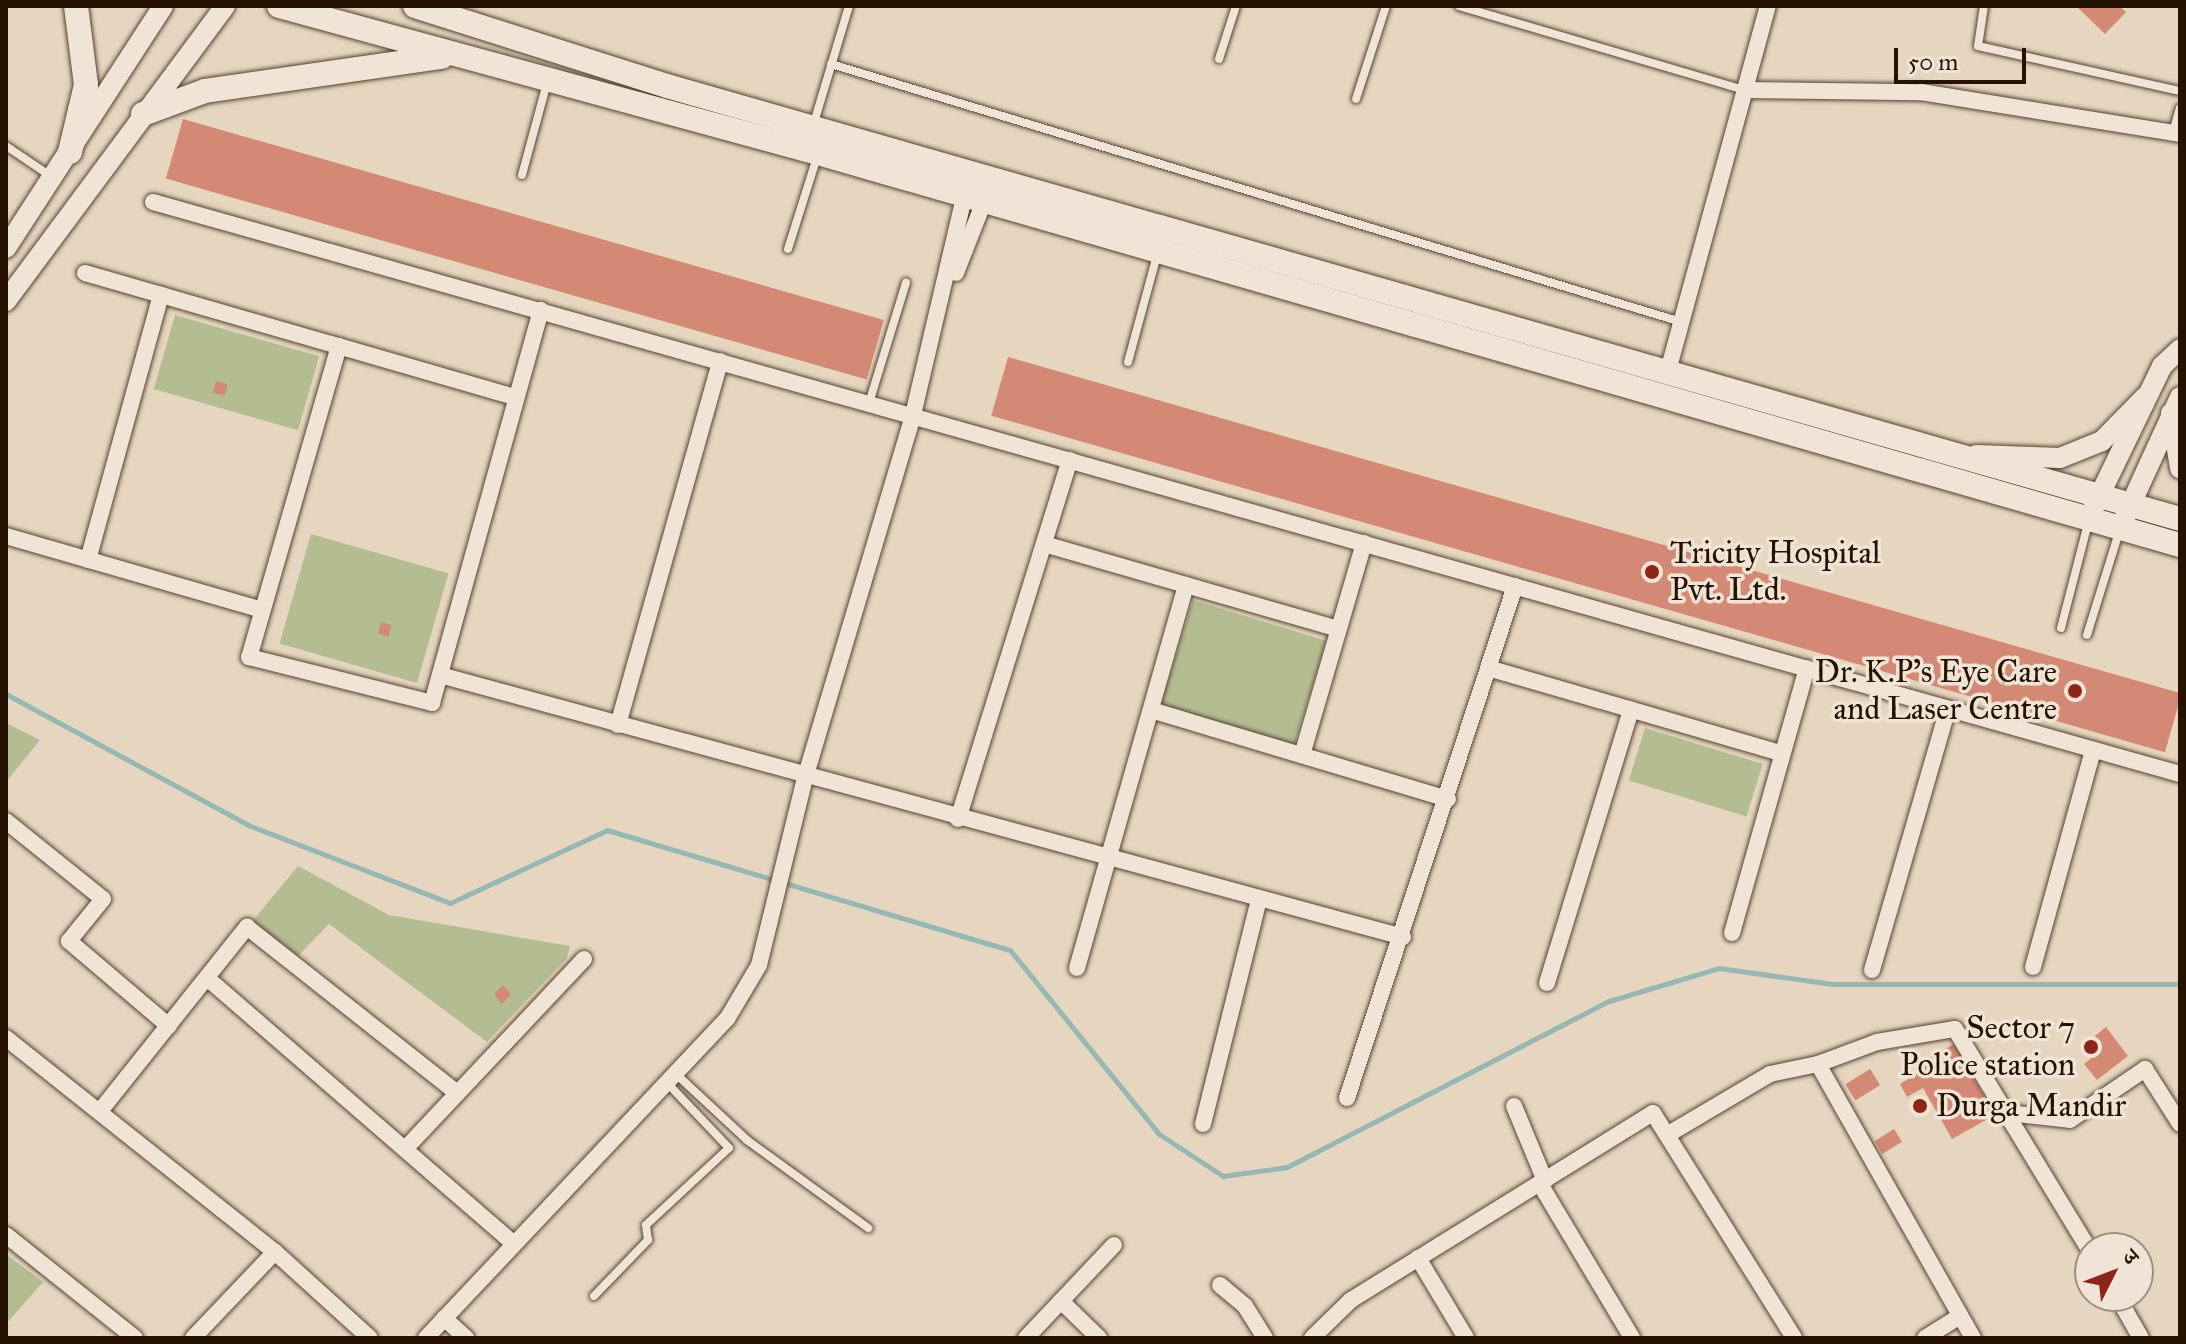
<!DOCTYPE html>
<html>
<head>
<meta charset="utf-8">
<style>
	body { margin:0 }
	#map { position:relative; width:2186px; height:1344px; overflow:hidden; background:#e6d5bf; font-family:"IM FELL Great Primer","Noto Serif Devanagari",serif }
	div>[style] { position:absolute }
	.green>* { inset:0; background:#b4bd92; transform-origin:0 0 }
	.stream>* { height:5px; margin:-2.5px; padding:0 2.5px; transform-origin:2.5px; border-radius:2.5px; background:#96b8b3 }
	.building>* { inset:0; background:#d48974; transform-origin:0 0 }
	.roads { filter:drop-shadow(0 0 2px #554330) drop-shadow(0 0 2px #554330) }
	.service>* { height:8px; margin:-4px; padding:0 4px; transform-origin:4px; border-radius:4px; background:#efe4d5 }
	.minor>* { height:16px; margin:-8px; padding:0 8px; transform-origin:8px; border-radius:8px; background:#efe4d5 }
	.tertiary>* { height:20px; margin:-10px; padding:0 10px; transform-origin:10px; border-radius:10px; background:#efe4d5 }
	.secondary>* { height:24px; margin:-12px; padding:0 12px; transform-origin:12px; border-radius:12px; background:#efe4d5 }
	.dots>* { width:22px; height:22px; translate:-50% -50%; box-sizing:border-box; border:4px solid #efe4d5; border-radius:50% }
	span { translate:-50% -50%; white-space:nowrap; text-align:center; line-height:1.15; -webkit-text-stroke:7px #efe4d5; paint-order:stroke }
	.poi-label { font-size:32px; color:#251200 }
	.left { translate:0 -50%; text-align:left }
	.right { translate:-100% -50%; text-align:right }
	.frame { position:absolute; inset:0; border:8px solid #251200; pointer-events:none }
	.north { position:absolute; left:2074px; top:1232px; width:80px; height:80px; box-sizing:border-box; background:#efe4d5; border:2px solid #9e9080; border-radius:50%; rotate:48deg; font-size:22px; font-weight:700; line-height:32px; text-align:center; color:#251200 }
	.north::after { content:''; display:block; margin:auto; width:28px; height:36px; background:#8f2418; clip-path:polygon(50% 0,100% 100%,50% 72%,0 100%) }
	.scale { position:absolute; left:1894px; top:48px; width:132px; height:36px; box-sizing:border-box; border:4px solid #251200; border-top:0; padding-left:10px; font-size:24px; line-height:28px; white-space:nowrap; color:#251200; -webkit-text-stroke:6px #efe4d5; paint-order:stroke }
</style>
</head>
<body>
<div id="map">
	<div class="green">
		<i style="left:175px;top:315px;width:150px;height:77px;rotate:16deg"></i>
		<i style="left:311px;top:534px;width:143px;height:114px;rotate:16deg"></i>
		<i style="left:1193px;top:600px;width:139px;height:109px;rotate:17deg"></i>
		<i style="clip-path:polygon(6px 723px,40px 740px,6px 782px)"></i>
		<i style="left:1645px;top:728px;width:123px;height:55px;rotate:17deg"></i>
		<i style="clip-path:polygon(298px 866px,389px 915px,570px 946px,567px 958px,487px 1042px,329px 924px,295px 959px,251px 923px)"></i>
		<i style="clip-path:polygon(6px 1254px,43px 1282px,6px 1324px)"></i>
	</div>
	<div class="stream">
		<i style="left:6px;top:694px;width:275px;rotate:28.4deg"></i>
		<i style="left:248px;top:825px;width:217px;rotate:21.1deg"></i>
		<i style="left:450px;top:903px;width:173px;rotate:-24.9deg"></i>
		<i style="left:607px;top:830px;width:420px;rotate:16.6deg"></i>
		<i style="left:1010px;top:950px;width:237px;rotate:51deg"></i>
		<i style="left:1159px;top:1134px;width:77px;rotate:33.3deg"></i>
		<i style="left:1223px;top:1176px;width:65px;rotate:-8deg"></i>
		<i style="left:1287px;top:1167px;width:362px;rotate:-27.3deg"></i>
		<i style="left:1609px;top:1001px;width:115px;rotate:-16.7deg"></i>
		<i style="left:1719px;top:968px;width:114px;rotate:8.1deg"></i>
		<i style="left:1832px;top:984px;width:348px"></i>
	</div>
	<div class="building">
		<i style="clip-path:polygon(2076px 6px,2119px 6px,2126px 12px,2105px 34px)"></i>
		<i style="left:183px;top:119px;width:729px;height:62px;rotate:16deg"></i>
		<i style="left:1008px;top:357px;width:1221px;height:61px;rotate:16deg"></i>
		<i style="left:216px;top:381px;width:12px;height:12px;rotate:14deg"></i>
		<i style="left:381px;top:622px;width:11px;height:12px;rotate:15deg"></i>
		<i style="clip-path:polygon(503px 985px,511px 994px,502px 1004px,494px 994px)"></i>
		<i style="clip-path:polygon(2106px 1027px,2128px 1056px,2097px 1080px,2084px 1064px,2094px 1056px,2085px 1044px)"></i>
		<i style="clip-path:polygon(1954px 1044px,1995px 1115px,1952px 1139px,1923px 1088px,1907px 1097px,1900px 1084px,1920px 1072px,1916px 1065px)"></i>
		<i style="left:1870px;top:1069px;width:19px;height:29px;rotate:58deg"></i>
		<i style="left:1894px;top:1129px;width:15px;height:23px;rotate:58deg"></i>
	</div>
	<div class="roads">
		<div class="service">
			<i style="left:1459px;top:6px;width:297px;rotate:16.4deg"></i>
			<i style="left:1984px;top:6px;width:40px;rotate:98.5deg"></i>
			<i style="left:1978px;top:46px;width:207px;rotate:12.6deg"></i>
			<i style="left:1219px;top:59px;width:56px;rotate:-72.2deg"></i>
			<i style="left:831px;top:64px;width:888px;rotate:16.88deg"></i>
			<i style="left:1356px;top:99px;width:98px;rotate:-72.1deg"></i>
			<i style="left:813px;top:126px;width:125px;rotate:-73.3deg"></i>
			<i style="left:2173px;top:132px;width:25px;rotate:-74deg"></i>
			<i style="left:6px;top:146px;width:55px;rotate:34deg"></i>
			<i style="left:522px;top:175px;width:95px;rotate:-74.8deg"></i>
			<i style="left:788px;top:249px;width:96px;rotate:-72.5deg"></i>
			<i style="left:1128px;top:362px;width:111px;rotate:-74.8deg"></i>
			<i style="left:869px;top:403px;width:126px;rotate:-72.9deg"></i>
			<i style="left:2061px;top:628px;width:112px;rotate:-75.5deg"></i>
			<i style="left:2087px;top:635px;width:111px;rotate:-72.7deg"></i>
			<i style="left:676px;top:1074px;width:97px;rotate:42.9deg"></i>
			<i style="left:747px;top:1140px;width:150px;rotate:36deg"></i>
			<i style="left:594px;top:1296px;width:78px;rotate:-46deg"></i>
			<i style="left:648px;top:1240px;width:15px;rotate:-98deg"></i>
			<i style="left:646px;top:1225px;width:113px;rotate:-42.9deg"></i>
			<i style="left:729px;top:1148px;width:90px;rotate:-133.6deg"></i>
		</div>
		<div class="minor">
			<i style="left:1745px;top:90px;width:176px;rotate:0.7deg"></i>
			<i style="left:1921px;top:92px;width:262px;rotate:9.2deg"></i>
			<i style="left:153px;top:202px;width:2106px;rotate:15.76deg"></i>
			<i style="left:85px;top:273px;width:448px;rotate:16.1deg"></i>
			<i style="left:956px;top:273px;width:85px;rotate:-68.6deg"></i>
			<i style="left:339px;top:346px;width:324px;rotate:106.1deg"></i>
			<i style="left:249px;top:657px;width:189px;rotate:14.1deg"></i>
			<i style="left:432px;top:703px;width:408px;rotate:-74.5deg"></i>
			<i style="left:1668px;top:371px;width:378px;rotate:-74.7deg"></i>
			<i style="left:6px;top:536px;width:267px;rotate:16.1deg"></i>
			<i style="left:1044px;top:544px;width:306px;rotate:16.1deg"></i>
			<i style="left:88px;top:560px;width:275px;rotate:-74.6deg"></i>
			<i style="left:1488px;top:668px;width:304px;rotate:16.2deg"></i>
			<i style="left:440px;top:675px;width:998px;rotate:15.22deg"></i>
			<i style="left:1151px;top:710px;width:310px;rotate:16.7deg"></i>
			<i style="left:618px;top:725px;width:378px;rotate:-74.3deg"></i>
			<i style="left:1302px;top:755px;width:221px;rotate:-73.7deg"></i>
			<i style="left:958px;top:819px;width:376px;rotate:-72.7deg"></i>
			<i style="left:6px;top:821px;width:124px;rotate:38.8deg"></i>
			<i style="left:103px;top:899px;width:54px;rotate:129deg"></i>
			<i style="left:69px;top:941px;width:131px;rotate:40.4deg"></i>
			<i style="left:1732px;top:933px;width:275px;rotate:-74.2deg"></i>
			<i style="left:2033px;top:967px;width:225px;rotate:-74.5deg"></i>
			<i style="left:1077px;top:968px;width:398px;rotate:-74.1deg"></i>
			<i style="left:1872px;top:970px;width:272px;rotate:-73.8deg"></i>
			<i style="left:207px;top:978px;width:406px;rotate:40.9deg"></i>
			<i style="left:1547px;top:983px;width:286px;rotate:-72.9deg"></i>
			<i style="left:6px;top:1038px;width:344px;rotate:38.5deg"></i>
			<i style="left:275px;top:1252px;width:128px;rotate:42.2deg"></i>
			<i style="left:1347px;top:1098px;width:539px;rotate:-71.83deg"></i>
			<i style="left:1514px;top:1106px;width:81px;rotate:67.5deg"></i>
			<i style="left:100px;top:1111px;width:236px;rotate:-51.4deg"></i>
			<i style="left:247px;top:927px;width:268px;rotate:38.3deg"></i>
			<i style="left:2008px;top:1113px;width:62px;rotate:6.4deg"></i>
			<i style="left:2070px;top:1120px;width:91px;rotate:-34.2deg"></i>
			<i style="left:2145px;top:1069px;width:65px;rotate:57.5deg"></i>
			<i style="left:1203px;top:1124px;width:232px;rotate:-76deg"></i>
			<i style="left:1667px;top:1135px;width:120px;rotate:-30.6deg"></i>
			<i style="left:1770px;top:1074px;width:49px;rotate:-11.8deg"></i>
			<i style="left:405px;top:1149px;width:261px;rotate:-46.7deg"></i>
			<i style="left:1540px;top:1184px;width:179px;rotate:59.1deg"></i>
			<i style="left:6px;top:1235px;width:165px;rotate:38.6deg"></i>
			<i style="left:1418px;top:1258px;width:93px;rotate:59deg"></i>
			<i style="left:1220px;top:1285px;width:33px;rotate:40deg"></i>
			<i style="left:1245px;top:1306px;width:38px;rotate:58deg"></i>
			<i style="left:2117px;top:1296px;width:48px;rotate:60.3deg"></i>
			<i style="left:1061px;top:1301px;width:53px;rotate:44.2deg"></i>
			<i style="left:444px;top:1318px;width:30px;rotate:42deg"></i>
			<i style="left:193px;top:1338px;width:119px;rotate:-46.4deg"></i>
			<i style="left:426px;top:1338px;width:439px;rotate:-46.7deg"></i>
			<i style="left:727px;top:1019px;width:63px;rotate:-59.3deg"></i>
			<i style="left:759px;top:965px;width:193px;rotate:-76.2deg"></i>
			<i style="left:805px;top:778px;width:379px;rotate:-73.4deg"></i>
			<i style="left:913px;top:415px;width:232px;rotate:-76.8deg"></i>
			<i style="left:1026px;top:1338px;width:128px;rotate:-46.6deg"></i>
			<i style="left:1312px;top:1338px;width:54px;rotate:-44.3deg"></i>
			<i style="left:1351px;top:1300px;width:355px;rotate:-31.8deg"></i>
			<i style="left:1653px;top:1113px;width:266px;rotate:57.9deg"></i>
			<i style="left:1925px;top:1338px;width:41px;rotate:-32.2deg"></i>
			<i style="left:1973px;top:1338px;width:315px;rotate:-119.5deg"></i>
			<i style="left:1818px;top:1064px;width:63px;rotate:-20.4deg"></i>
			<i style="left:1877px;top:1042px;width:79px;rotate:-9.5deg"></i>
			<i style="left:1955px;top:1029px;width:260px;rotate:58.7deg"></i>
		</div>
		<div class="tertiary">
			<i style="left:6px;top:248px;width:288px;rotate:-57deg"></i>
			<i style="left:6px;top:301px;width:367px;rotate:-53.4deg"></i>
			<i style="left:2171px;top:413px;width:56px;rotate:80.7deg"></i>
			<i style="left:1976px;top:455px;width:84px;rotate:2deg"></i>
			<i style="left:2060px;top:458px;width:45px;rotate:-22deg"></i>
			<i style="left:2102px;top:441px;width:63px;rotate:-45.6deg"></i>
			<i style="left:2093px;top:509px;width:159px;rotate:-64.2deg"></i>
			<i style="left:2162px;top:366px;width:25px;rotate:-43deg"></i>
			<i style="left:2120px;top:528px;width:144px;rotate:-65.4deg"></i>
		</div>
		<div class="secondary">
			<i style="left:279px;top:6px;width:559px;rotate:15.26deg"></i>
			<i style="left:818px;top:153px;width:1417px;rotate:16.06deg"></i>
			<i style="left:415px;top:6px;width:264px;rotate:17.6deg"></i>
			<i style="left:667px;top:86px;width:1574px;rotate:15.97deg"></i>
			<i style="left:143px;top:114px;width:66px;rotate:-20.4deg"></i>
			<i style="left:205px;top:91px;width:239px;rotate:-8.2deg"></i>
			<i style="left:70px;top:152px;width:69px;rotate:-76.6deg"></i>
			<i style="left:86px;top:85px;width:80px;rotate:-97.2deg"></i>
		</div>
	</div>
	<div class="dots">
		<i style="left:1652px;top:572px;background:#8f2418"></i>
		<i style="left:2075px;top:691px;background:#8f2418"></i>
		<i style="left:2091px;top:1047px;background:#8f2418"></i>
		<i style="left:1920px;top:1106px;background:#8f2418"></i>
	</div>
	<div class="poi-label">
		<span class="left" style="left:1670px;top:572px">Tricity Hospital<br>Pvt. Ltd.</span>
		<span class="right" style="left:2057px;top:691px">Dr. K.P's Eye Care<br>and Laser Centre</span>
		<span class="right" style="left:2075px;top:1047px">Sector 7<br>Police station</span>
		<span class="left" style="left:1936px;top:1106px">Durga Mandir</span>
	</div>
	<div class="frame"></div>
	<div class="north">उ</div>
	<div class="scale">50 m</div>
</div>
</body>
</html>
